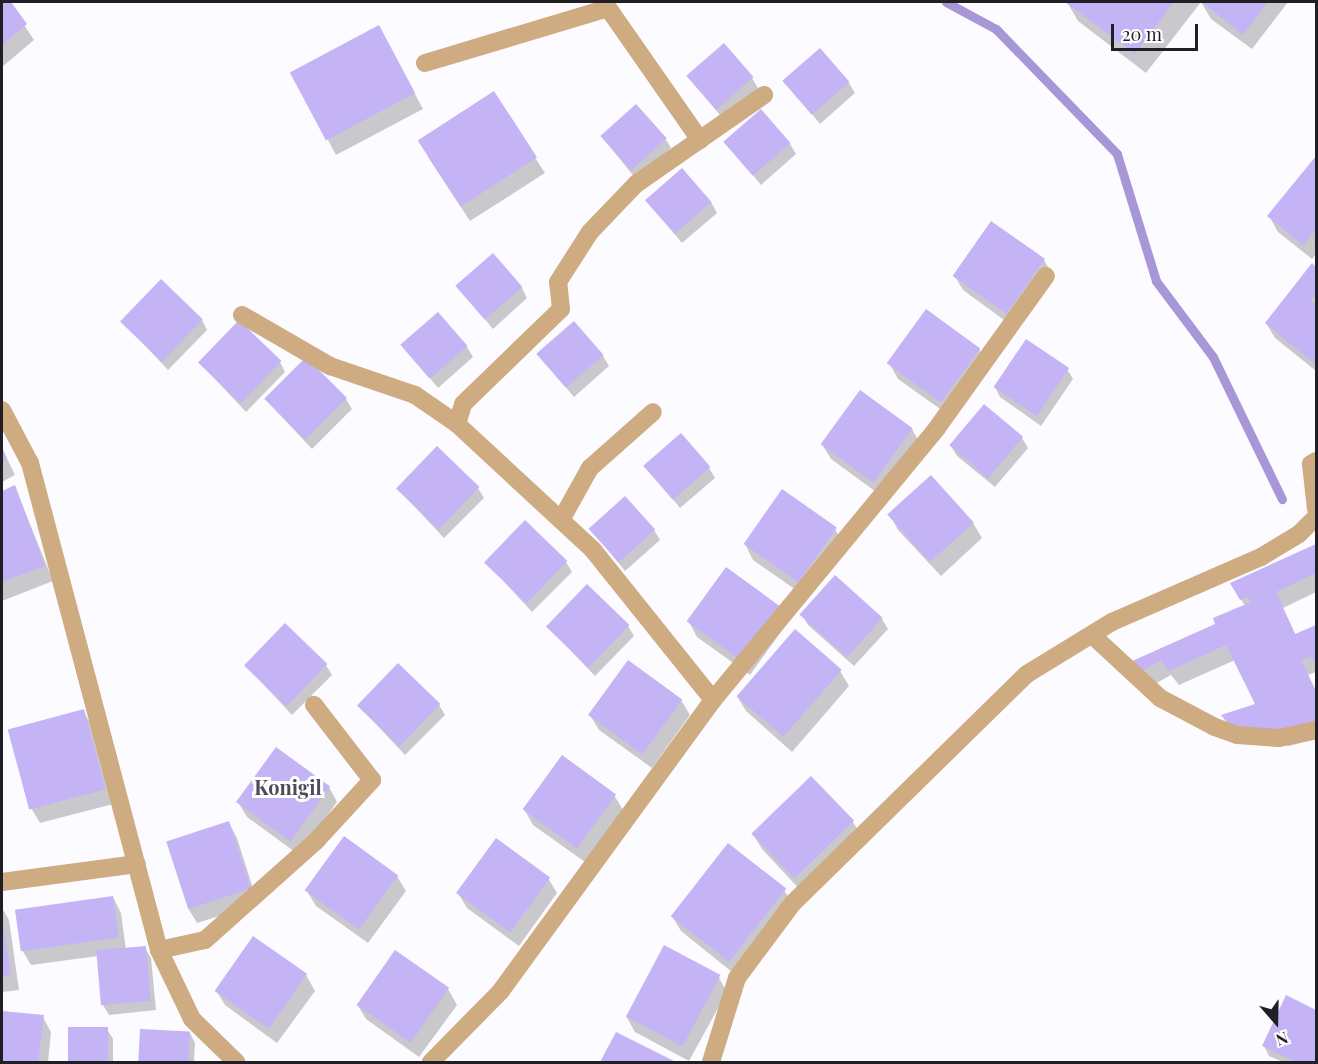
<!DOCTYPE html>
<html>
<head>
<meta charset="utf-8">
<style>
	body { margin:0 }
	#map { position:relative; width:1318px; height:1064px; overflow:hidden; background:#fcfbff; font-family:"Playfair Display",serif }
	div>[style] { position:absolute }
	.shadow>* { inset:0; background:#0003 }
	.stream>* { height:9px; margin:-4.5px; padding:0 4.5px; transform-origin:4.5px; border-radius:4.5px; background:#a797d7 }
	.building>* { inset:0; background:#c4b4f6; transform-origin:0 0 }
	.minor>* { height:18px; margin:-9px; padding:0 9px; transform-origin:9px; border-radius:9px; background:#ceab81 }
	span { translate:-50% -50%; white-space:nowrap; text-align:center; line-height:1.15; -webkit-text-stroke:6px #fff; paint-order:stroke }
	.quarter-label { font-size:20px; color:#4d4a59; font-weight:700 }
	.frame { position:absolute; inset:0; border:3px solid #211f26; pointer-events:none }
	.north { position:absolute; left:1246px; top:992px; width:60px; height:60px; -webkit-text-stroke:4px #fff; paint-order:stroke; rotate:160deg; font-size:16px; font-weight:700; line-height:24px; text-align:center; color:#211f26 }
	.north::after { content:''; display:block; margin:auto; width:21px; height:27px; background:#211f26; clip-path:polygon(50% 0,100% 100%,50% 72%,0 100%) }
	.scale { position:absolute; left:1111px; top:24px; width:87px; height:27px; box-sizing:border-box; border:3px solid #211f26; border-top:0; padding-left:8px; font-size:18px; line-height:21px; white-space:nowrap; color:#211f26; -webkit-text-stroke:4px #fff; paint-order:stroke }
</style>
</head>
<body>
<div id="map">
	<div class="shadow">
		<i style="clip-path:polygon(2px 2px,9px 2px,34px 40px,2px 67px)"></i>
		<i style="clip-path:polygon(1067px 2px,1201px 2px,1146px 73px,1078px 21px)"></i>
		<i style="clip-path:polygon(1201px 2px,1288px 2px,1252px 49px,1211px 19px)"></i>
		<i style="clip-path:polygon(387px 42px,423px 109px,336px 155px,292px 73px)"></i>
		<i style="clip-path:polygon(689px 76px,752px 78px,758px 88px,723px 119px)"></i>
		<i style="clip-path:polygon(785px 81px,849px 83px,855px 93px,820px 124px)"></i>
		<i style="clip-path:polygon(494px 94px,545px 173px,470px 221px,428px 157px)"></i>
		<i style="clip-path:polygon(602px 137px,665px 138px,671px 148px,636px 179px)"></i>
		<i style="clip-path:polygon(726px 142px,790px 144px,796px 154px,761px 185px)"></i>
		<i style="clip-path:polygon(1316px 159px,1316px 254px,1312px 259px,1278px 232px,1269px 216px)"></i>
		<i style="clip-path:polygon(648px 201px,711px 202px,717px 213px,682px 243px)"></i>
		<i style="clip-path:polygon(992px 223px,1044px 260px,1053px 276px,1015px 328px,963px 290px,954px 275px)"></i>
		<i style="clip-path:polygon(1312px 265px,1316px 269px,1316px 371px,1275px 338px,1266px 323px)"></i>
		<i style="clip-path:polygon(458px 287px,522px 288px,527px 298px,493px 329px)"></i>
		<i style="clip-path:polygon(202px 320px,207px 330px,168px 370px,122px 321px)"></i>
		<i style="clip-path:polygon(403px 345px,467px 347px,473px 357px,438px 388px)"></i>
		<i style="clip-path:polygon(979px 349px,988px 364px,950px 416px,898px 379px,889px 363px)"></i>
		<i style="clip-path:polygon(539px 355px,603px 356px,609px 366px,574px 397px)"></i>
		<i style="clip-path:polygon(280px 362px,285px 372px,246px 412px,200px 363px)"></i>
		<i style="clip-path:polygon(1067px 369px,1073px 379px,1041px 426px,1000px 397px,995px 387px)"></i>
		<i style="clip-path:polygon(860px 392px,912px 429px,921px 445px,883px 497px,831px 459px,822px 444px)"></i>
		<i style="clip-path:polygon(346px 399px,352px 409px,312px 449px,266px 400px)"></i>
		<i style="clip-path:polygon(1022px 438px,1028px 448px,995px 487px,957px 456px,951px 446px)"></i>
		<i style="clip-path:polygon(2px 448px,15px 475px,2px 482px)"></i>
		<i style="clip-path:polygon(646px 466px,709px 468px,715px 478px,680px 508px)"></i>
		<i style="clip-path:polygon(930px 477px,973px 523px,982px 538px,941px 576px,898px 530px,890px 515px)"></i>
		<i style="clip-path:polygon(15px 487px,53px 581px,2px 601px,2px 492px)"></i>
		<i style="clip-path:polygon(478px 488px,484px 498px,444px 538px,398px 489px)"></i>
		<i style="clip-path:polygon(590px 528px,654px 530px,660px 540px,625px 571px)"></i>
		<i style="clip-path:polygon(835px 529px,844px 545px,806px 597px,753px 560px,745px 544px)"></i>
		<i style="clip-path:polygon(1316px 548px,1316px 592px,1283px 608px,1296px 636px,1316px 627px,1316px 672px,1308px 675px,1316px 693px,1316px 739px,1289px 746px,1242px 743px,1258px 705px,1235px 660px,1179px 685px,1171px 675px,1153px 685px,1132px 662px,1217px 625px,1245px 606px,1232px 584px)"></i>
		<i style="clip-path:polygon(486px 562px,566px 562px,572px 572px,532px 612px)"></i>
		<i style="clip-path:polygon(836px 577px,882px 619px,888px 629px,854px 666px,808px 625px,802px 615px)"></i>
		<i style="clip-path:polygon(689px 622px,788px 622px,750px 675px,697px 637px)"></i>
		<i style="clip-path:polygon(628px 626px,634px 636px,595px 676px,548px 627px)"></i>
		<i style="clip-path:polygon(326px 665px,332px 675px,292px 715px,246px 666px)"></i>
		<i style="clip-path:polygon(840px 671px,849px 686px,792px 752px,746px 711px,737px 696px)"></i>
		<i style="clip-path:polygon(681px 700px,690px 715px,652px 768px,599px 730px,590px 715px)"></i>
		<i style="clip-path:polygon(439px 705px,445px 715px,405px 755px,359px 706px)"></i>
		<i style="clip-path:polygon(83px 711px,92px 726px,113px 804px,40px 823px,31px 808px)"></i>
		<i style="clip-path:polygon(811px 778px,853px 822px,862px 837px,803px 893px,762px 849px,753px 834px)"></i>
		<i style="clip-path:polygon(329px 787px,337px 802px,299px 855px,247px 817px,238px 802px)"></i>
		<i style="clip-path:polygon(614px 795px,623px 810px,585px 862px,533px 825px,524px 809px)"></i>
		<i style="clip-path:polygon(229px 823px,237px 838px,258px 904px,197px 923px,188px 908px)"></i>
		<i style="clip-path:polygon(397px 876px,406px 891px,368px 943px,316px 906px,307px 891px)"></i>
		<i style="clip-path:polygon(548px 878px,557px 893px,519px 946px,467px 908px,458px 893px)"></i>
		<i style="clip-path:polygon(784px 890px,793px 905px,737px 976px,681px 931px,672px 916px)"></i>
		<i style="clip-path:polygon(113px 897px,121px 913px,126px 950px,145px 948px,151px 958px,156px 1010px,109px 1015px,103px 1005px,98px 956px,31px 965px,22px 950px)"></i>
		<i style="clip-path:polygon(2px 908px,9px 920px,19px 990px,2px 992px)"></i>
		<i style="clip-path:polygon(254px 938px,306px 975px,315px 991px,277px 1043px,225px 1005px,216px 990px)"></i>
		<i style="clip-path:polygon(718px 976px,727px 992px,689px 1061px,635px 1032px,626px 1016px)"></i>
		<i style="clip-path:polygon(448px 989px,457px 1005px,419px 1057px,366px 1019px,357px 1004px)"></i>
		<i style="clip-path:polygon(1287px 997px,1316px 1011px,1316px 1062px,1283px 1062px,1269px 1056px,1264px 1046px)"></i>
		<i style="clip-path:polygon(2px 1012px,43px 1017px,51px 1032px,48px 1062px,2px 1062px)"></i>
		<i style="clip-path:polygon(69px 1028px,107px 1029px,113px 1039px,113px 1062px,68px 1062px)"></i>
		<i style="clip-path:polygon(142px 1030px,190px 1033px,195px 1043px,194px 1062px,140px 1062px)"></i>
		<i style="clip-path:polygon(616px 1034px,672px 1062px,602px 1062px)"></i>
	</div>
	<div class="stream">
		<i style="left:946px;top:2px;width:57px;rotate:28.4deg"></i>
		<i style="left:996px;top:29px;width:174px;rotate:45.9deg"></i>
		<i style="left:1117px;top:154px;width:133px;rotate:72.9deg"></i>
		<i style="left:1156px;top:281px;width:95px;rotate:53.1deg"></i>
		<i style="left:1213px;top:357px;width:158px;rotate:64.1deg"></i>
	</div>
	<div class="building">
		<i style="clip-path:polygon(2px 2px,11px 2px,27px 24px,2px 45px)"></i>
		<i style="clip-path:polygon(1065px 2px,1174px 2px,1135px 54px)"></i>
		<i style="clip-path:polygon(1202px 2px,1268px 2px,1243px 35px)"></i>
		<i style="left:379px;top:25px;width:77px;height:101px;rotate:62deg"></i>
		<i style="left:724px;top:43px;width:45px;height:50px;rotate:49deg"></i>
		<i style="left:820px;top:48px;width:45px;height:50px;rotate:49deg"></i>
		<i style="left:494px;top:91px;width:79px;height:91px;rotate:57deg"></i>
		<i style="left:636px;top:104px;width:46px;height:48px;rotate:48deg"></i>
		<i style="left:761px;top:109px;width:45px;height:50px;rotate:49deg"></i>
		<i style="clip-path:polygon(1316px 156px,1316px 229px,1303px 245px,1267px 216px)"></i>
		<i style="left:682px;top:168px;width:45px;height:49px;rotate:49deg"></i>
		<i style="left:991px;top:221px;width:66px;height:67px;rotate:35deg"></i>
		<i style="left:493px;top:253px;width:45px;height:50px;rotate:49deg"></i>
		<i style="clip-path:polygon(1312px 263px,1316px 267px,1316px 293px,1311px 301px,1316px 305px,1316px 365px,1265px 323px)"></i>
		<i style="left:161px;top:279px;width:58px;height:59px;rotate:44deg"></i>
		<i style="left:926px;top:309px;width:67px;height:67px;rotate:36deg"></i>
		<i style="left:438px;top:312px;width:45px;height:50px;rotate:49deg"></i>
		<i style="left:239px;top:320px;width:59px;height:59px;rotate:44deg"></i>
		<i style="left:574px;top:321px;width:45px;height:50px;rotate:49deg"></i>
		<i style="left:1026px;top:339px;width:52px;height:58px;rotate:34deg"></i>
		<i style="left:306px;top:357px;width:58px;height:59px;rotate:45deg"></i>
		<i style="left:860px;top:390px;width:65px;height:67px;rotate:36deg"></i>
		<i style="left:984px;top:404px;width:51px;height:54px;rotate:40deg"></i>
		<i style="left:681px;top:433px;width:45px;height:50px;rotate:49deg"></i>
		<i style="left:437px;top:446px;width:59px;height:59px;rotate:44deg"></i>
		<i style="clip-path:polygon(2px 447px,7px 459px,2px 462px)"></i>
		<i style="left:931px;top:475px;width:64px;height:59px;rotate:48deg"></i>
		<i style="clip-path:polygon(15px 485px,45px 566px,2px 582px,2px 491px)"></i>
		<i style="left:782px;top:489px;width:67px;height:67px;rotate:35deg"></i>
		<i style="left:625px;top:496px;width:45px;height:49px;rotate:48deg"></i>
		<i style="left:525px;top:520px;width:59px;height:59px;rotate:44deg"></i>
		<i style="clip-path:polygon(1316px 544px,1316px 573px,1276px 592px,1295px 634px,1316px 625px,1316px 659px,1312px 661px,1311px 656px,1301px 660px,1316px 691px,1316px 722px,1280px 731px,1232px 729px,1221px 715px,1255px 704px,1226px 645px,1169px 671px,1161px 661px,1143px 670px,1130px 662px,1215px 624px,1213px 618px,1251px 602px,1248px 597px,1240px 600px,1230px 583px)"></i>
		<i style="left:726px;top:567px;width:67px;height:67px;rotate:36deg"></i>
		<i style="left:835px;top:575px;width:64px;height:53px;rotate:42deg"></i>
		<i style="left:587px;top:584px;width:59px;height:59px;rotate:44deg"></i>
		<i style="left:285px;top:623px;width:59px;height:59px;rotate:44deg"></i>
		<i style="left:795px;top:629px;width:62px;height:89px;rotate:41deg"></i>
		<i style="left:628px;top:660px;width:67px;height:68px;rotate:36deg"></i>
		<i style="left:398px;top:663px;width:59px;height:59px;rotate:44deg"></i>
		<i style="left:84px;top:709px;width:83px;height:79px;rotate:75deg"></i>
		<i style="left:276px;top:747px;width:67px;height:68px;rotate:36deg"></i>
		<i style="left:562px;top:755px;width:67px;height:67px;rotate:36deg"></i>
		<i style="left:811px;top:776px;width:62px;height:83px;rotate:46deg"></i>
		<i style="left:229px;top:821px;width:71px;height:66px;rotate:72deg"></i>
		<i style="left:344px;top:836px;width:67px;height:67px;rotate:36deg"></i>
		<i style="left:496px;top:838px;width:67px;height:68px;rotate:36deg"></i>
		<i style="left:728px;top:843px;width:74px;height:93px;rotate:38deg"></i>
		<i style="left:113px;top:896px;width:42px;height:99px;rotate:82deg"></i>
		<i style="clip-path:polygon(2px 918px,11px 975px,2px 976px)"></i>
		<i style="left:253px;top:936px;width:66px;height:67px;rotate:35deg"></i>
		<i style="left:664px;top:945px;width:64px;height:81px;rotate:28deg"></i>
		<i style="left:146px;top:946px;width:55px;height:50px;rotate:85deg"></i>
		<i style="left:395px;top:950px;width:66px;height:67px;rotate:35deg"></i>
		<i style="clip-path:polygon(1286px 995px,1316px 1010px,1316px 1062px,1296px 1062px,1262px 1046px)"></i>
		<i style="clip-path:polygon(2px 1011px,44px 1015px,38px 1062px,2px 1062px)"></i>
		<i style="left:68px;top:1027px;width:40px;height:35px"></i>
		<i style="left:140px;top:1029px;width:50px;height:33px;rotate:3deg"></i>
		<i style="clip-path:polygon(616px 1032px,676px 1062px,600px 1062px)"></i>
	</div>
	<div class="minor">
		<i style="left:425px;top:63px;width:191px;rotate:-16.7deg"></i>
		<i style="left:608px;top:8px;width:161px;rotate:55.1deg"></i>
		<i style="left:242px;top:315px;width:102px;rotate:30.1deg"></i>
		<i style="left:330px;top:366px;width:90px;rotate:18.8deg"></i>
		<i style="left:415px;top:395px;width:51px;rotate:34.6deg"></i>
		<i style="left:457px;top:424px;width:185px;rotate:42.8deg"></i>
		<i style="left:593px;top:550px;width:192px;rotate:51.3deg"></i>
		<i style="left:713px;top:700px;width:360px;rotate:126.1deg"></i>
		<i style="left:501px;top:991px;width:100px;rotate:134.6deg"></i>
		<i style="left:2px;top:410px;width:60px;rotate:62.2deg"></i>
		<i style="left:30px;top:463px;width:504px;rotate:75.16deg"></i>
		<i style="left:159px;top:950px;width:76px;rotate:64.4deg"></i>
		<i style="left:192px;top:1019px;width:62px;rotate:44.3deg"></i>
		<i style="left:457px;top:424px;width:21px;rotate:-73deg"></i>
		<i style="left:463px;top:404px;width:136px;rotate:-44.1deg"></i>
		<i style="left:561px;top:309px;width:27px;rotate:-96deg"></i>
		<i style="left:558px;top:282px;width:59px;rotate:-57.4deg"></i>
		<i style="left:590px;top:232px;width:66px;rotate:-46.2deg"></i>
		<i style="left:636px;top:184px;width:156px;rotate:-34.8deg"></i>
		<i style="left:1316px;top:461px;width:6px;rotate:149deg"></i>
		<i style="left:1311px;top:464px;width:45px;rotate:83.7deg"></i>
		<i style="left:561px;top:520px;width:60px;rotate:-60.9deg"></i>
		<i style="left:590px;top:468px;width:84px;rotate:-41.6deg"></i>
		<i style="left:1092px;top:635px;width:93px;rotate:42.8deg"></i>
		<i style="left:1160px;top:698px;width:62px;rotate:27.8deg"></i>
		<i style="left:1215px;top:727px;width:23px;rotate:20deg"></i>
		<i style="left:1237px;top:735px;width:42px;rotate:4.1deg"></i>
		<i style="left:1279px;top:738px;width:38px;rotate:-12deg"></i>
		<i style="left:713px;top:700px;width:352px;rotate:-50.5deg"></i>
		<i style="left:937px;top:428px;width:187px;rotate:-54.4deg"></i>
		<i style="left:2px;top:882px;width:136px;rotate:-7.6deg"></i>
		<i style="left:159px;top:950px;width:47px;rotate:-12.3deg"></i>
		<i style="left:205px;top:940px;width:149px;rotate:-41.7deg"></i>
		<i style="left:316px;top:841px;width:83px;rotate:-47.4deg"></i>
		<i style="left:372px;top:780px;width:95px;rotate:-127.7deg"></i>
		<i style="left:711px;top:1062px;width:88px;rotate:-72.8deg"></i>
		<i style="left:737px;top:978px;width:94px;rotate:-53.3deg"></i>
		<i style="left:793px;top:903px;width:327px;rotate:-44.4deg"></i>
		<i style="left:1027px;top:674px;width:100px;rotate:-31.5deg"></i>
		<i style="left:1112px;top:622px;width:163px;rotate:-23.6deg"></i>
		<i style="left:1261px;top:557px;width:44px;rotate:-31.2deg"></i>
		<i style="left:1299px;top:534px;width:24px;rotate:-45deg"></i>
	</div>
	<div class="quarter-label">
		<span style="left:288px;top:786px">Konigil</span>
	</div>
	<div class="frame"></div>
	<div class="north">N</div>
	<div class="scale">20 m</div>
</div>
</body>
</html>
